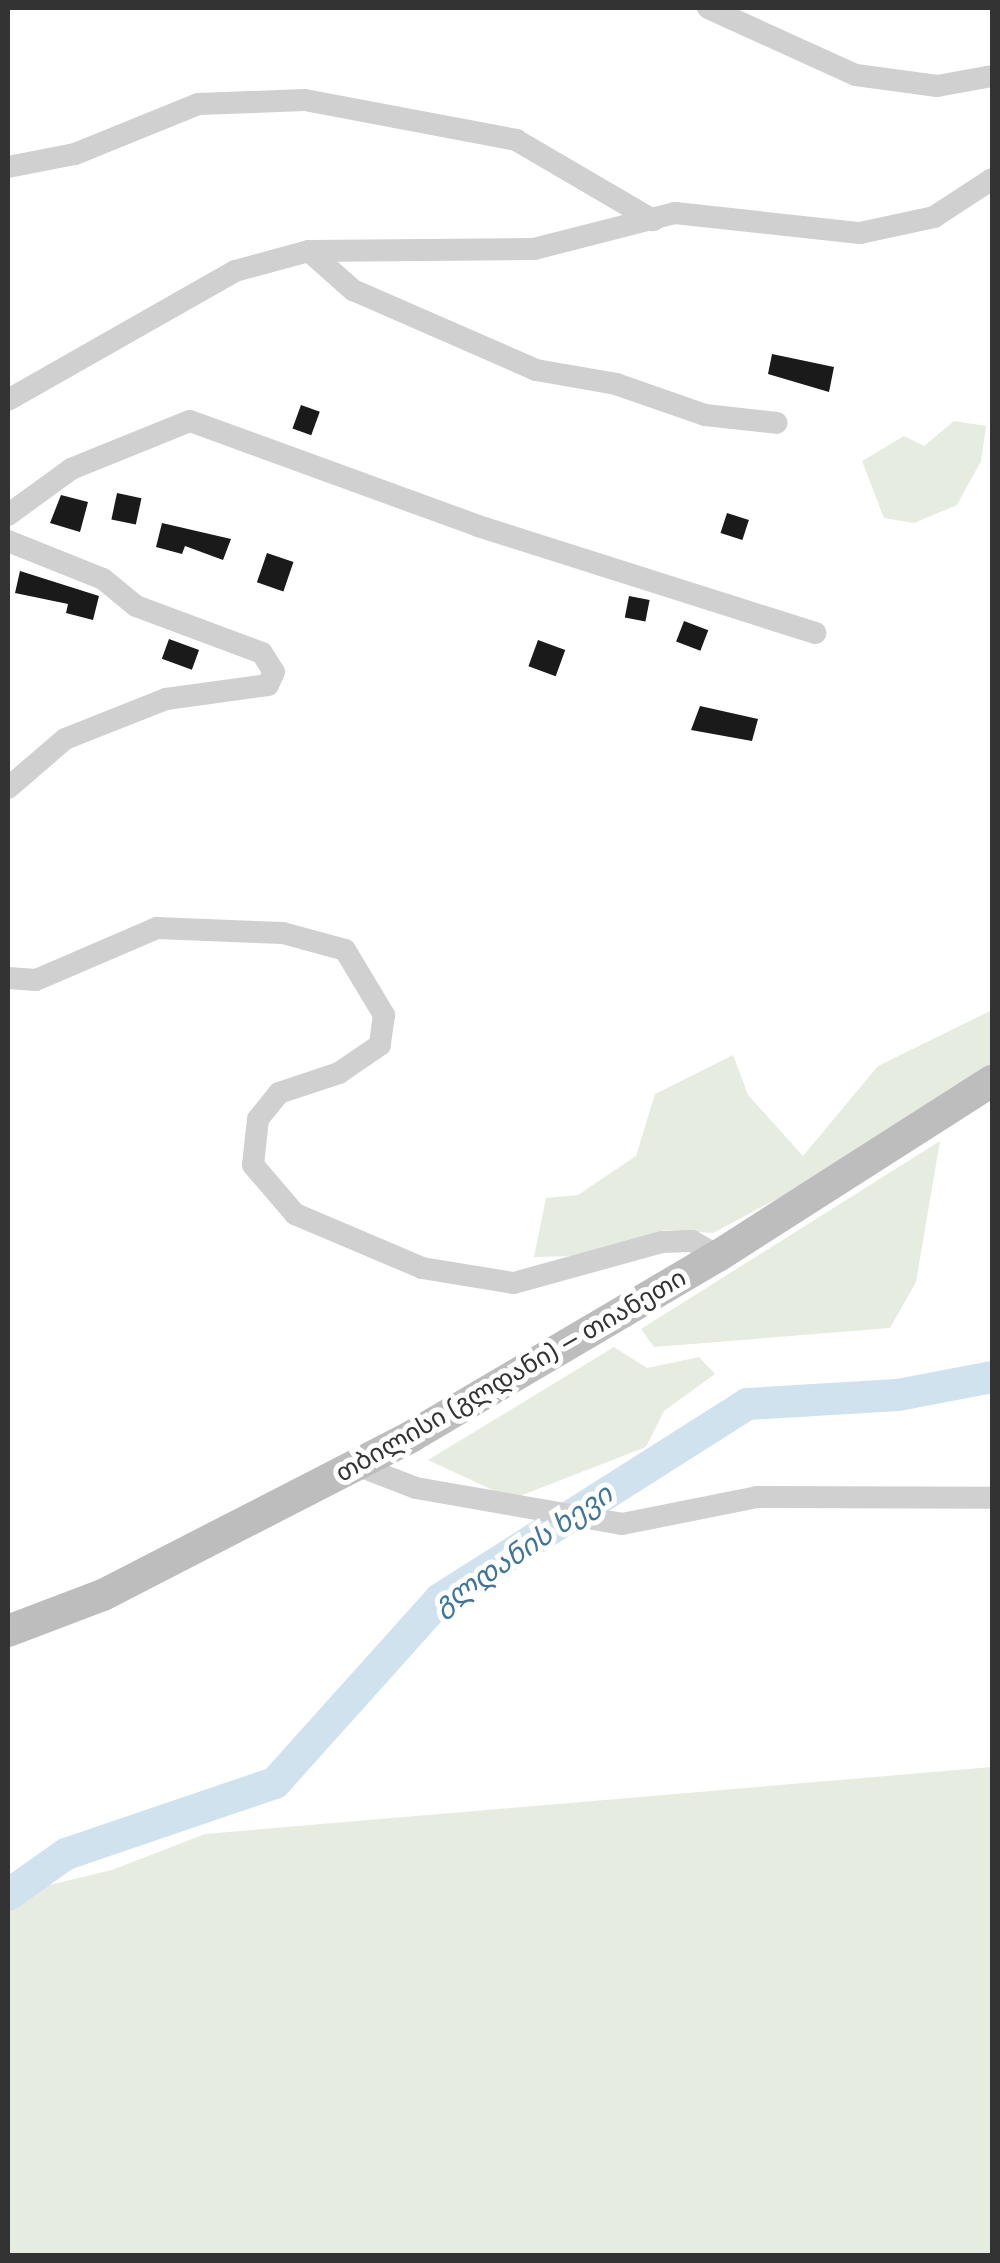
<!DOCTYPE html>
<html>
<head>
<meta charset="utf-8">
<style>
	body { margin:0 }
	#map { position:relative; width:1000px; height:2263px; overflow:hidden; background:#fff; font-family:Rubik,"Noto Sans Georgian",sans-serif }
	div>[style] { position:absolute }
	.green>* { inset:0; background:#e6ecdf }
	.river>* { height:32px; margin:-16px; padding:0 16px; transform-origin:16px; border-radius:16px; background:#cfe2ee }
	.building>* { inset:0; background:#1a1a1a; transform-origin:0 0 }
	.minor>* { height:22px; margin:-11px; padding:0 11px; transform-origin:11px; border-radius:11px; background:#d0d0d0 }
	.secondary>* { height:32px; margin:-16px; padding:0 16px; transform-origin:16px; border-radius:16px; background:#bdbdbd }
	span { translate:-50% -50%; white-space:nowrap; text-align:center; line-height:1.15; -webkit-text-stroke:10px #fff; paint-order:stroke }
	.street-label { font-size:25px; color:#333 }
	.water-label { font-size:28px; color:#3f7597; font-style:italic }
	.frame { position:absolute; inset:0; border:10px solid #333; pointer-events:none }
</style>
</head>
<body>
<div id="map">
	<div class="green">
		<i style="clip-path:polygon(954px 421px,986px 426px,981px 461px,957px 505px,914px 523px,884px 518px,862px 461px,904px 436px,924px 446px)"></i>
		<i style="clip-path:polygon(992px 1010px,992px 1069px,833px 1169px,713px 1233px,664px 1230px,578px 1256px,534px 1257px,546px 1198px,578px 1195px,636px 1156px,655px 1094px,733px 1055px,748px 1095px,803px 1156px,878px 1066px)"></i>
		<i style="clip-path:polygon(940px 1141px,916px 1282px,890px 1328px,654px 1347px,641px 1329px)"></i>
		<i style="clip-path:polygon(614px 1347px,647px 1368px,699px 1357px,715px 1374px,664px 1411px,646px 1447px,512px 1499px,428px 1460px)"></i>
		<i style="clip-path:polygon(992px 1767px,992px 2255px,8px 2255px,8px 1895px,112px 1870px,205px 1834px)"></i>
	</div>
	<div class="river">
		<i style="left:8px;top:1895px;width:71px;rotate:-35.3deg"></i>
		<i style="left:66px;top:1854px;width:221px;rotate:-18.8deg"></i>
		<i style="left:275px;top:1783px;width:247px;rotate:-48.1deg"></i>
		<i style="left:440px;top:1599px;width:364px;rotate:-32.4deg"></i>
		<i style="left:747px;top:1404px;width:151px;rotate:-3.4deg"></i>
		<i style="left:898px;top:1395px;width:96px;rotate:-10.8deg"></i>
	</div>
	<div class="building">
		<i style="clip-path:polygon(772px 354px,834px 367px,829px 392px,768px 374px)"></i>
		<i style="left:301px;top:405px;width:20px;height:25px;rotate:20deg"></i>
		<i style="left:117px;top:493px;width:25px;height:27px;rotate:12deg"></i>
		<i style="clip-path:polygon(61px 495px,88px 502px,80px 532px,50px 523px)"></i>
		<i style="left:727px;top:513px;width:23px;height:21px;rotate:18deg"></i>
		<i style="clip-path:polygon(162px 523px,231px 539px,223px 560px,185px 546px,182px 554px,156px 547px)"></i>
		<i style="left:267px;top:553px;width:28px;height:31px;rotate:19deg"></i>
		<i style="clip-path:polygon(20px 571px,99px 596px,93px 620px,66px 613px,68px 604px,15px 593px)"></i>
		<i style="left:629px;top:596px;width:21px;height:22px;rotate:11deg"></i>
		<i style="left:684px;top:621px;width:26px;height:22px;rotate:21deg"></i>
		<i style="left:169px;top:639px;width:32px;height:21px;rotate:20deg"></i>
		<i style="left:538px;top:640px;width:29px;height:28px;rotate:20deg"></i>
		<i style="clip-path:polygon(700px 706px,758px 719px,752px 741px,691px 730px)"></i>
	</div>
	<div class="minor">
		<i style="left:708px;top:8px;width:162px;rotate:24.4deg"></i>
		<i style="left:856px;top:75px;width:82px;rotate:7.7deg"></i>
		<i style="left:937px;top:86px;width:56px;rotate:-10.3deg"></i>
		<i style="left:8px;top:167px;width:68px;rotate:-11deg"></i>
		<i style="left:75px;top:154px;width:133px;rotate:-22.1deg"></i>
		<i style="left:198px;top:104px;width:107px;rotate:-2.1deg"></i>
		<i style="left:305px;top:100px;width:215px;rotate:10.7deg"></i>
		<i style="left:516px;top:140px;width:159px;rotate:30.3deg"></i>
		<i style="left:309px;top:251px;width:59px;rotate:41.6deg"></i>
		<i style="left:353px;top:290px;width:200px;rotate:23.6deg"></i>
		<i style="left:536px;top:370px;width:81px;rotate:9.9deg"></i>
		<i style="left:616px;top:384px;width:94px;rotate:19.2deg"></i>
		<i style="left:705px;top:415px;width:72px;rotate:6.3deg"></i>
		<i style="left:8px;top:400px;width:261px;rotate:-29.6deg"></i>
		<i style="left:235px;top:271px;width:77px;rotate:-15.1deg"></i>
		<i style="left:309px;top:251px;width:225px;rotate:-0.5deg"></i>
		<i style="left:534px;top:249px;width:146px;rotate:-14.3deg"></i>
		<i style="left:675px;top:213px;width:186px;rotate:6.2deg"></i>
		<i style="left:860px;top:233px;width:76px;rotate:-12.2deg"></i>
		<i style="left:934px;top:217px;width:69px;rotate:-33.2deg"></i>
		<i style="left:8px;top:515px;width:78px;rotate:-36.1deg"></i>
		<i style="left:71px;top:469px;width:128px;rotate:-22deg"></i>
		<i style="left:190px;top:421px;width:307px;rotate:20deg"></i>
		<i style="left:478px;top:526px;width:354px;rotate:17.6deg"></i>
		<i style="left:8px;top:541px;width:102px;rotate:21.8deg"></i>
		<i style="left:103px;top:579px;width:43px;rotate:39.3deg"></i>
		<i style="left:136px;top:606px;width:134px;rotate:20.5deg"></i>
		<i style="left:262px;top:653px;width:22px;rotate:58deg"></i>
		<i style="left:274px;top:672px;width:14px;rotate:115deg"></i>
		<i style="left:268px;top:685px;width:103px;rotate:172.2deg"></i>
		<i style="left:166px;top:699px;width:109px;rotate:158.4deg"></i>
		<i style="left:65px;top:739px;width:75px;rotate:139.3deg"></i>
		<i style="left:8px;top:978px;width:28px;rotate:4deg"></i>
		<i style="left:36px;top:980px;width:132px;rotate:-23.3deg"></i>
		<i style="left:157px;top:928px;width:126px;rotate:2.3deg"></i>
		<i style="left:283px;top:933px;width:64px;rotate:15.3deg"></i>
		<i style="left:345px;top:950px;width:76px;rotate:59deg"></i>
		<i style="left:384px;top:1015px;width:30px;rotate:98deg"></i>
		<i style="left:380px;top:1045px;width:50px;rotate:145.7deg"></i>
		<i style="left:339px;top:1073px;width:63px;rotate:161.6deg"></i>
		<i style="left:279px;top:1093px;width:33px;rotate:129deg"></i>
		<i style="left:258px;top:1119px;width:46px;rotate:96.2deg"></i>
		<i style="left:253px;top:1165px;width:65px;rotate:49.4deg"></i>
		<i style="left:295px;top:1214px;width:138px;rotate:23deg"></i>
		<i style="left:422px;top:1268px;width:93px;rotate:9.3deg"></i>
		<i style="left:514px;top:1283px;width:154px;rotate:-15.5deg"></i>
		<i style="left:662px;top:1242px;width:30px;rotate:-2deg"></i>
		<i style="left:692px;top:1241px;width:30px;rotate:30deg"></i>
		<i style="left:359px;top:1466px;width:61px;rotate:21.1deg"></i>
		<i style="left:416px;top:1488px;width:209px;rotate:9.9deg"></i>
		<i style="left:622px;top:1524px;width:138px;rotate:-11.3deg"></i>
		<i style="left:757px;top:1497px;width:235px;rotate:0.2deg"></i>
	</div>
	<div class="secondary">
		<i style="left:8px;top:1631px;width:102px;rotate:-20.8deg"></i>
		<i style="left:103px;top:1595px;width:348px;rotate:-27.2deg"></i>
		<i style="left:412px;top:1436px;width:355px;rotate:-30.5deg"></i>
		<i style="left:718px;top:1256px;width:325px;rotate:-32.6deg"></i>
	</div>
	<div class="street-label">
		<span style="left:511px;top:1376px;rotate:-30deg">თბილისი (გლდანი) — თიანეთი</span>
	</div>
	<div class="water-label">
		<span style="left:523px;top:1550px;rotate:-34deg">გლდანის ხევი</span>
	</div>
	<div class="frame"></div>
</div>
</body>
</html>
